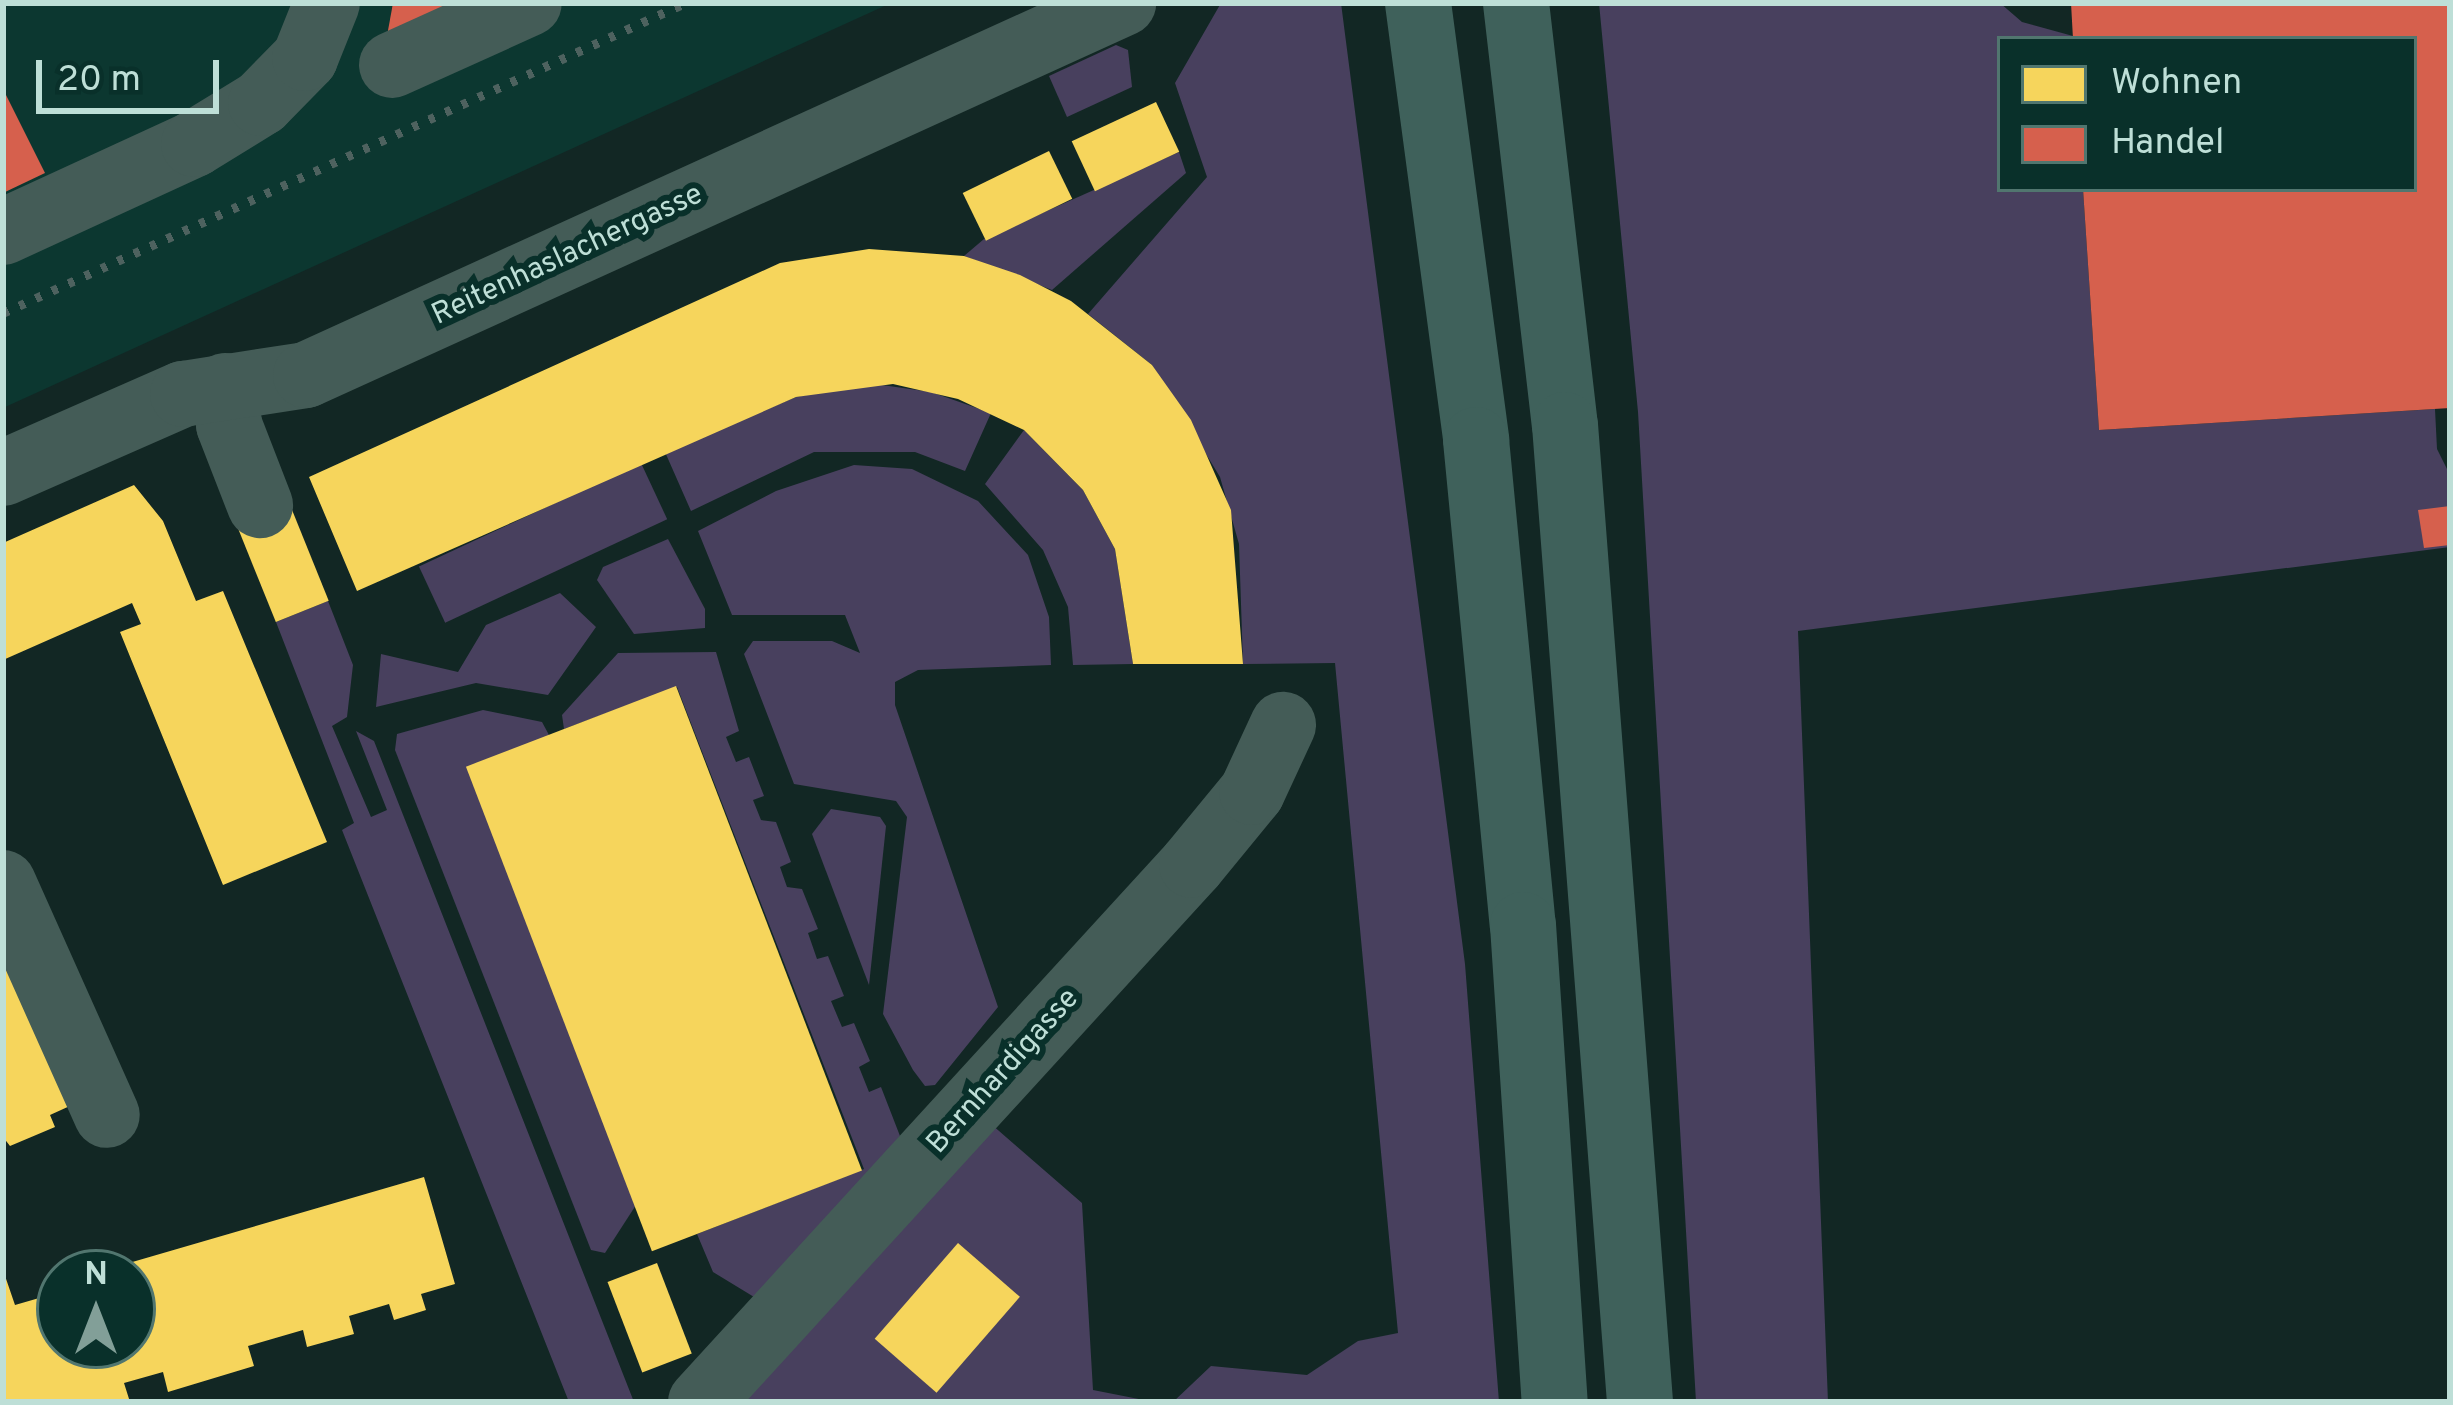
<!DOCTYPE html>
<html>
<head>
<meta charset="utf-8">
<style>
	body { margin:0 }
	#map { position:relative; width:2453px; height:1405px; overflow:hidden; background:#122724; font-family:Overpass,sans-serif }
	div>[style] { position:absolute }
	.built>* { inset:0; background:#0c3730 }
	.green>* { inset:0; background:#48405e; transform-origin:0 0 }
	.homes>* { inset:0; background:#f6d55c; transform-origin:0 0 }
	.shops>* { inset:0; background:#d6604d }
	.minor>* { height:66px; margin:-33px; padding:0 33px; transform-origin:33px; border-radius:33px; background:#445c57 }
	.major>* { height:66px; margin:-33px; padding:0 33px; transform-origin:33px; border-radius:33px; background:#3f615b }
	.rail>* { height:9px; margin-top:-4.5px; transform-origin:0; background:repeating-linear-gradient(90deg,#4e625f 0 6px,transparent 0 18px) }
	span { translate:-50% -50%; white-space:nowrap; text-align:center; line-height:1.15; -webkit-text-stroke:12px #09302a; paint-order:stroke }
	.street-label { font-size:30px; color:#bedfd7 }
	.frame { position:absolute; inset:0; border:6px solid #bedfd7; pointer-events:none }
	.legend { position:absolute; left:1997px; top:36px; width:420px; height:156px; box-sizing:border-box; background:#09302a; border:3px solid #51766f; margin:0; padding:15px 21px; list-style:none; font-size:36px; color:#bedfd7 }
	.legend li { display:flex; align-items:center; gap:24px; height:60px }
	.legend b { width:60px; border:3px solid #51766f }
	.north { position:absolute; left:36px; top:1249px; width:120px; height:120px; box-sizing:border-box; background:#09302a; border:3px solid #51766f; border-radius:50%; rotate:0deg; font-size:33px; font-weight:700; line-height:48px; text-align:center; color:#bedfd7 }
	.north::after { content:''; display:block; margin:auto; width:42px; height:54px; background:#829f98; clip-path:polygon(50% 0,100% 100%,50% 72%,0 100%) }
	.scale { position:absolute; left:36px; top:60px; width:183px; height:54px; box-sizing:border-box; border:6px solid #bedfd7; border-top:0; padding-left:15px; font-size:36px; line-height:42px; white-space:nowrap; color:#bedfd7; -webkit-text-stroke:9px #09302a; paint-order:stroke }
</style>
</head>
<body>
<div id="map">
	<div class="built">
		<i style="clip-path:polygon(3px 3px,891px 3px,3px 408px)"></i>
	</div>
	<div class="green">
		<i style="clip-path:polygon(1221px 3px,1341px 3px,1465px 964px,1499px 1402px,1173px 1402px,1211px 1366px,1307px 1375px,1358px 1341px,1398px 1333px,1335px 663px,1243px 664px,1239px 544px,1220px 477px,1152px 365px,1088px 314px,1207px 177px,1175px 83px)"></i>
		<i style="clip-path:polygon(1599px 3px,2000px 3px,2022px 22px,2073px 36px,2000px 39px,2000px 189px,2083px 189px,2099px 430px,2435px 409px,2437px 449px,2450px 475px,2450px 547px,1798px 631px,1828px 1402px,1696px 1402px,1638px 412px)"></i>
		<i style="clip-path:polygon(1116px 45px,1128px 50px,1132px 87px,1067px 117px,1049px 76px)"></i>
		<i style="clip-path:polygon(1179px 152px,1186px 173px,1052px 290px,964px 256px,984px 239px)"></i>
		<i style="clip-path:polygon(868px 383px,931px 392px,991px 413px,965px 471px,915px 452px,814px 452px,691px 511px,665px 452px,796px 397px)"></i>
		<i style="clip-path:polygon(1024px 430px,1083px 490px,1115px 549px,1133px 664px,1073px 665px,1068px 607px,1043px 550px,985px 484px)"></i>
		<i style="left:641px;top:463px;width:62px;height:245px;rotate:65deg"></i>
		<i style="clip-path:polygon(854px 465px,912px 469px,978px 501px,1028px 555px,1049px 617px,1051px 665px,918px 670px,895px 682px,895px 705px,998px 1007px,935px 1085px,925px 1086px,913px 1070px,883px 1014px,907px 817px,896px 801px,794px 784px,744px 654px,753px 641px,832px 641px,860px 653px,845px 615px,732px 615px,698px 531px,776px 491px)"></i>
		<i style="clip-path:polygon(668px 539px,705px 609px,705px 628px,634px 634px,597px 580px,603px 567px)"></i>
		<i style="clip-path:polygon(560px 593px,596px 627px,548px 695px,476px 683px,376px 707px,381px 654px,458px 672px,486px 625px)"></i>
		<i style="clip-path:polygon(328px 601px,353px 665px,347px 717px,332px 726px,371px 817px,387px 810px,356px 731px,374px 741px,634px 1402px,569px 1402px,342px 830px,354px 823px,276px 622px)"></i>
		<i style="clip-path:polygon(716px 652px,739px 731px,726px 737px,736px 762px,749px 757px,764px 796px,753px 800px,761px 820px,776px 822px,791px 862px,780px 867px,787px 887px,802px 889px,818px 929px,808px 933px,817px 959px,828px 956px,844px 996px,831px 1001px,839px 1020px,842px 1027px,854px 1023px,870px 1061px,859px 1067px,869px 1092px,881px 1087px,900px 1136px,759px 1300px,713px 1272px,697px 1234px,864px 1169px,677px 687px,564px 729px,562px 715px,618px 653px)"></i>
		<i style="clip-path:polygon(483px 710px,542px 722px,549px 735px,636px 1205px,605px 1253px,591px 1250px,395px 750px,397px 734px)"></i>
		<i style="clip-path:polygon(831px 809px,880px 817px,886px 826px,869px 985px,812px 834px)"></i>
		<i style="clip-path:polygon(991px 1124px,1082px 1203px,1093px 1390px,1154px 1402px,719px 1402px)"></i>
	</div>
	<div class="homes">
		<i style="left:1156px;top:102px;width:55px;height:93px;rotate:65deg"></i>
		<i style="left:1049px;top:151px;width:53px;height:96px;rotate:64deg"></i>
		<i style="clip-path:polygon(869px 249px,964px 256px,1020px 275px,1071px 301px,1152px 365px,1191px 420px,1231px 510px,1243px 664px,1133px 664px,1115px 549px,1083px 490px,1024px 430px,958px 399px,893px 384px,796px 397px,357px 591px,309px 477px,780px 263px)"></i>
		<i style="clip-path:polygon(134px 485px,163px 521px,196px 601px,223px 591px,327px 842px,223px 885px,120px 632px,141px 624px,132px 603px,3px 660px,3px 543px)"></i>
		<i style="left:286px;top:495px;width:114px;height:57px;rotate:68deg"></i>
		<i style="left:676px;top:686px;width:519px;height:225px;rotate:69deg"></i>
		<i style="clip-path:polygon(3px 953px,72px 1105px,50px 1115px,55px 1127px,10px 1146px,3px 1137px)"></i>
		<i style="clip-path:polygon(424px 1177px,455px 1284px,421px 1294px,426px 1310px,394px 1320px,389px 1304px,349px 1316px,354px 1334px,307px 1347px,303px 1330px,248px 1346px,254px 1366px,168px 1392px,163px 1372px,124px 1383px,130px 1402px,3px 1402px,3px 1270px,15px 1305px,60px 1292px,60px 1345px,132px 1345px,132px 1273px,98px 1272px)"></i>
		<i style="left:958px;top:1243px;width:82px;height:127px;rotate:41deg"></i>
		<i style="left:657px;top:1263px;width:97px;height:53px;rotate:69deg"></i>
	</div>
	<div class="shops">
		<i style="clip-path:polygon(393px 3px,484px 3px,385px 47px)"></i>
		<i style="clip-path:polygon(2071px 3px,2450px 3px,2450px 408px,2099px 430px,2083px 189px,2414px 189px,2414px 39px,2073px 39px)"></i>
		<i style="clip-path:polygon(3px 89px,45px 173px,3px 193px)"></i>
		<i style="clip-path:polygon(2450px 506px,2450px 545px,2424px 548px,2418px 510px)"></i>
	</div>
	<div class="minor">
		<i style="left:392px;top:65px;width:150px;rotate:-24.3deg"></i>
		<i style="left:3px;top:232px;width:210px;rotate:-24.7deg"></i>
		<i style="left:194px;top:144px;width:79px;rotate:-31.5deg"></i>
		<i style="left:261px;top:103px;width:63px;rotate:-45.6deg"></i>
		<i style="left:305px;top:58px;width:59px;rotate:-68.2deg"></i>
		<i style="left:225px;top:386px;width:39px;rotate:84deg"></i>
		<i style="left:229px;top:425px;width:86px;rotate:68.8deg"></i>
		<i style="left:3px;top:473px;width:197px;rotate:-23.7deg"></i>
		<i style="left:183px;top:394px;width:124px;rotate:-8.8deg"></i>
		<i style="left:306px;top:375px;width:898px;rotate:-24.48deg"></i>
		<i style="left:3px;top:883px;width:254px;rotate:65.9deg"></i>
		<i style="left:701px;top:1402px;width:728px;rotate:-47.56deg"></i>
		<i style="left:1192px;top:865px;width:94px;rotate:-50.6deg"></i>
		<i style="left:1252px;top:792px;width:74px;rotate:-65.2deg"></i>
	</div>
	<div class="major">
		<i style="left:1418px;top:3px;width:441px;rotate:82.4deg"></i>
		<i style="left:1476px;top:440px;width:487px;rotate:84.5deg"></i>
		<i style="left:1523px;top:925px;width:478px;rotate:86.2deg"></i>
		<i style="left:1516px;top:3px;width:425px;rotate:83.4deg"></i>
		<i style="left:1565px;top:425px;width:980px;rotate:85.61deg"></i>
	</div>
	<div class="rail">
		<i style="left:3px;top:313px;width:749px;rotate:-24.44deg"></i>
	</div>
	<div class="street-label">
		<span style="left:568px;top:256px;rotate:-25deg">Reitenhaslachergasse</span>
		<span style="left:1004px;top:1072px;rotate:-48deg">Bernhardigasse</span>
	</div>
	<div class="frame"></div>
	<ul class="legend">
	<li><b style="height:33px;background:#f6d55c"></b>Wohnen</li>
	<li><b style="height:33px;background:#d6604d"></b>Handel</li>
	</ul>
	<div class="north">N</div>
	<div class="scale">20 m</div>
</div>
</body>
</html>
